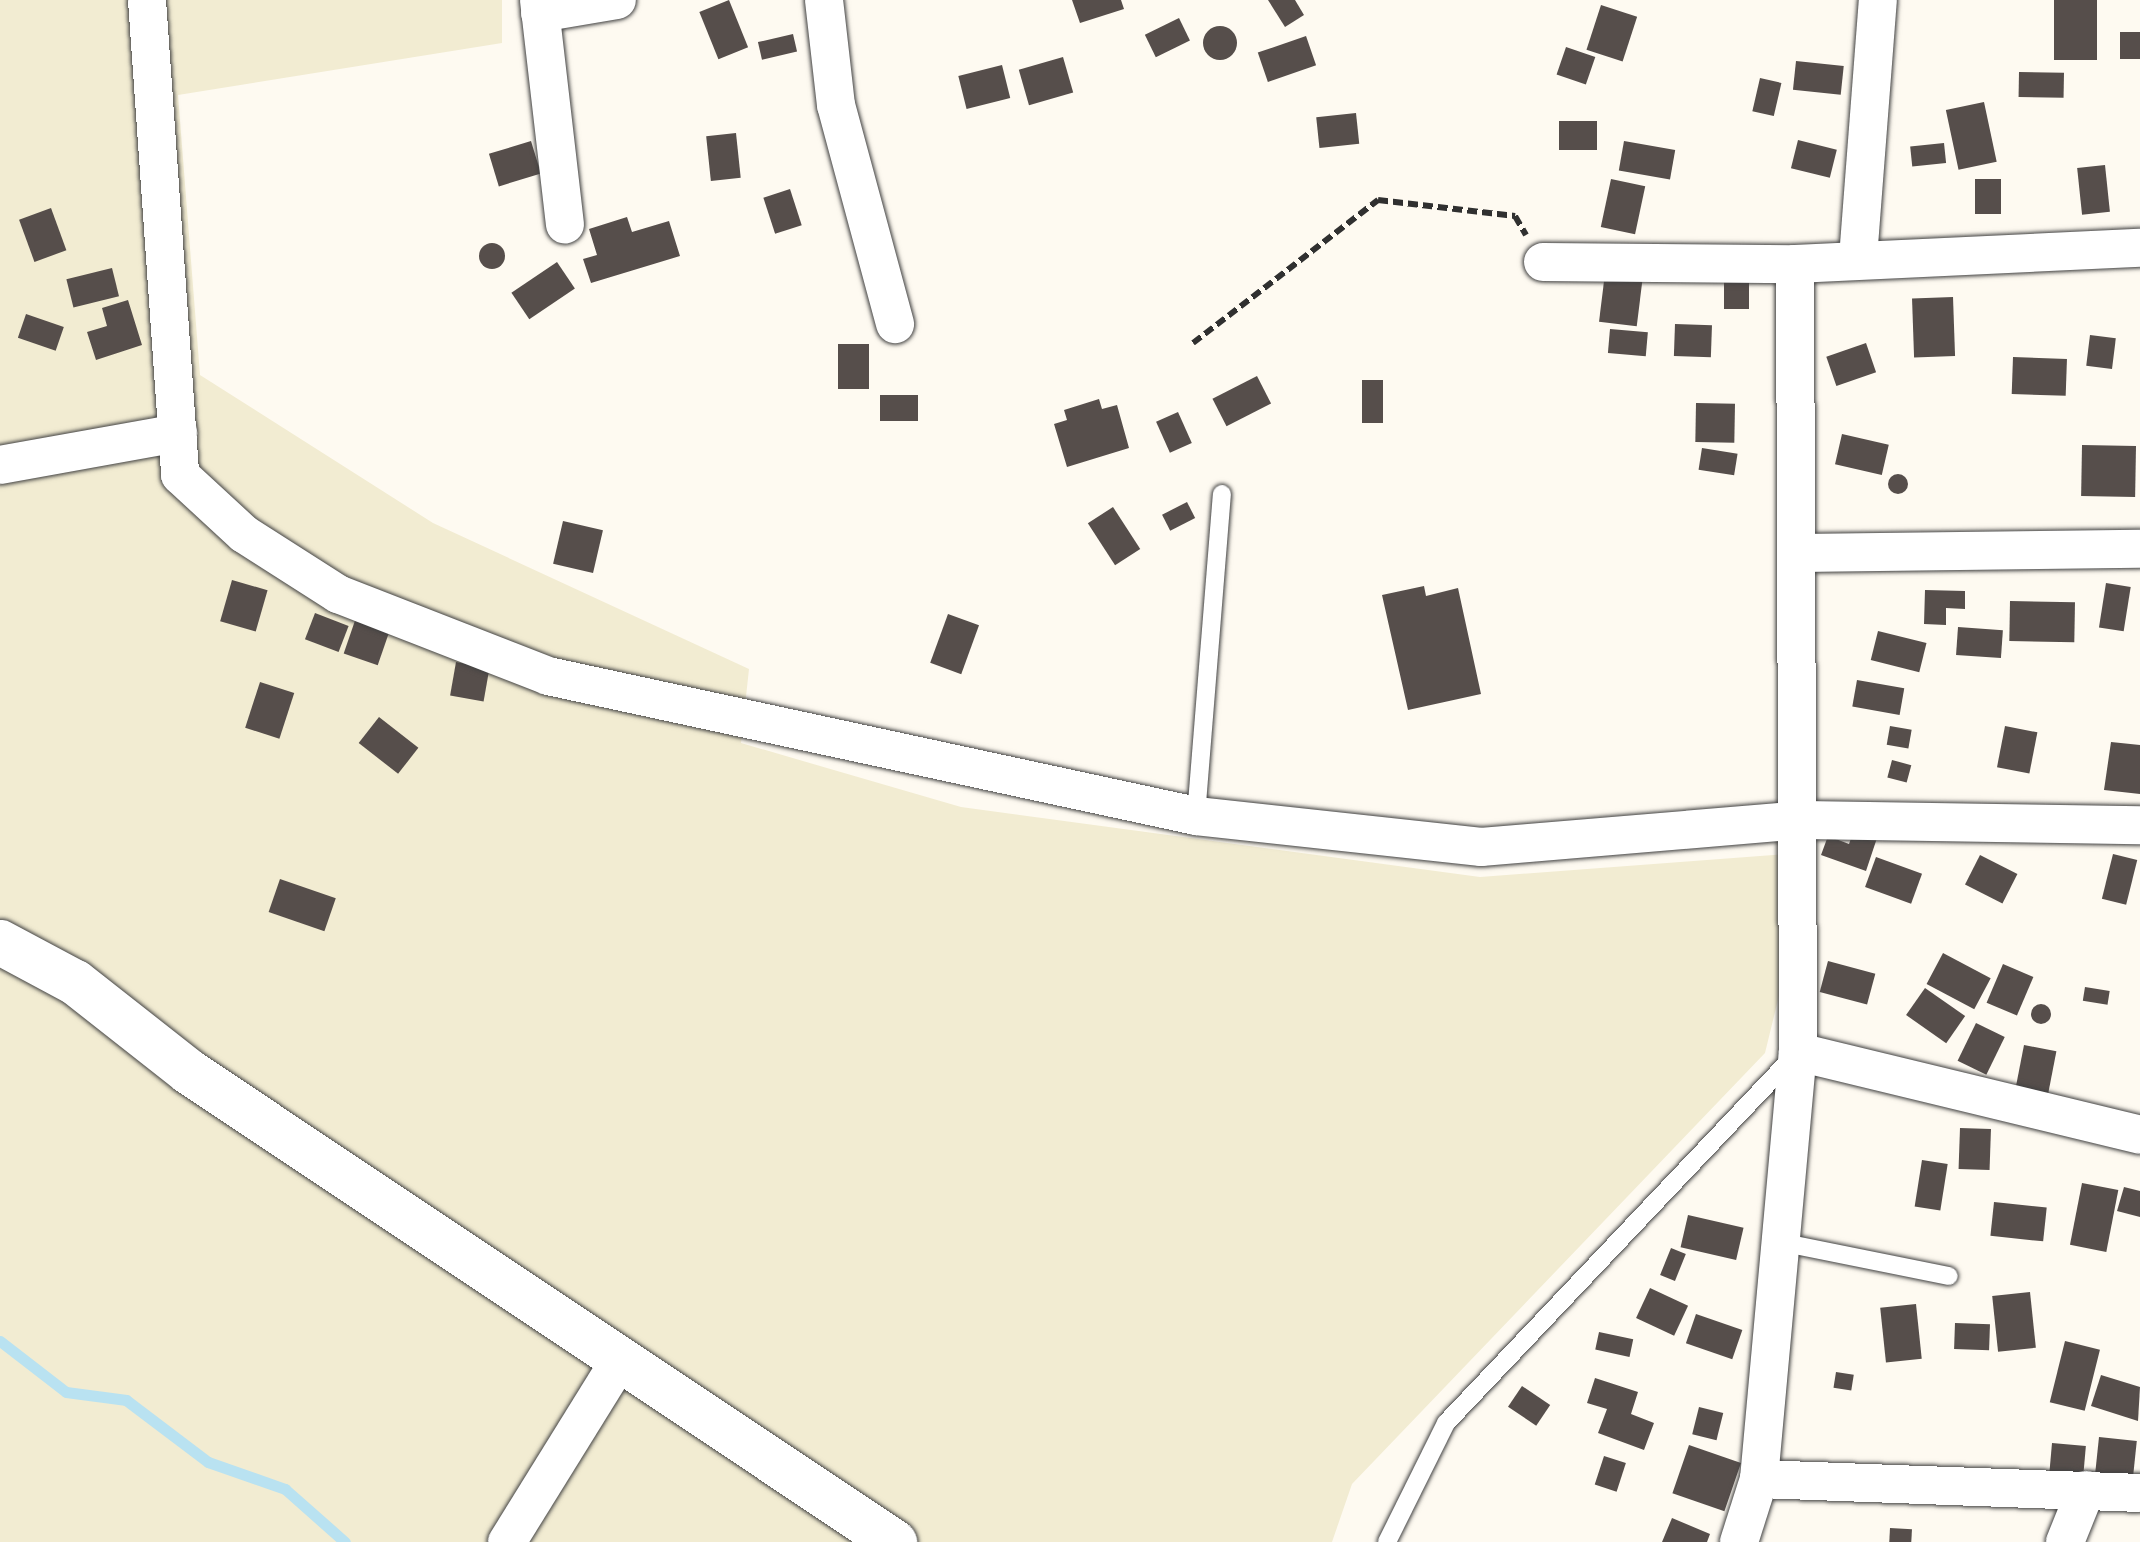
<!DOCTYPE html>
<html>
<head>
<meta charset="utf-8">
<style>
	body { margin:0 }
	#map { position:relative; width:2140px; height:1542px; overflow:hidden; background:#fefaf1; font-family:"Playfair Display",serif }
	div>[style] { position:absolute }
	.farmland>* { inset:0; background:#f2ecd2 }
	.stream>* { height:11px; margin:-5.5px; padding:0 5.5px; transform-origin:5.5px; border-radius:5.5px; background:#b9e2f1 }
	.building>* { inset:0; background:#564e4b; transform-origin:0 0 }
	.round { border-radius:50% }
	.path>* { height:6px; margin-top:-3px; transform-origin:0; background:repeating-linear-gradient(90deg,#303030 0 10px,transparent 0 15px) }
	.roads { filter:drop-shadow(0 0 2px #414141) drop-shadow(0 0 2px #414141) }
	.service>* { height:18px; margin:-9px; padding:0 9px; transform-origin:9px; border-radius:9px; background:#fff }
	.minor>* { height:38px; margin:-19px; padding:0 19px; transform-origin:19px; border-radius:19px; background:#fff }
	.tertiary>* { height:45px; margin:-22.5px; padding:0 22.5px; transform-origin:22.5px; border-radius:22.5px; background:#fff }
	span { translate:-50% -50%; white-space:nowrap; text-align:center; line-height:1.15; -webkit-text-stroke:10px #fff; paint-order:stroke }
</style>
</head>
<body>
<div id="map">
	<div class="farmland">
		<i style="clip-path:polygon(0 0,502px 0,502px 43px,178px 95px,200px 375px,433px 523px,749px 669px,741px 743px,961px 807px,1480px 877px,1814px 852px,1765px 1053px,1352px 1484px,1332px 1542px,0 1542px)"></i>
	</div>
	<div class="stream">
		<i style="left:0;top:1341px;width:83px;rotate:37.7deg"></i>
		<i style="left:66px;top:1392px;width:61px;rotate:7.6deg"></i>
		<i style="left:126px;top:1400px;width:103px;rotate:37.1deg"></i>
		<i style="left:208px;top:1462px;width:82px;rotate:19.3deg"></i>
		<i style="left:285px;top:1489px;width:80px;rotate:41.5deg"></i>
	</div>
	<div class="building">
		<i style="left:729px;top:0;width:51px;height:32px;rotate:68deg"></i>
		<i style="clip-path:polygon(1072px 0,1121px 0,1124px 9px,1080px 23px)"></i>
		<i style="clip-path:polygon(1268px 0,1295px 0,1304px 15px,1285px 27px)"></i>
		<i style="left:2054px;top:0;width:43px;height:60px"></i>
		<i style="left:1601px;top:5px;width:38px;height:47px;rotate:18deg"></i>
		<i style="left:1179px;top:18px;width:25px;height:38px;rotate:64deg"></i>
		<i class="round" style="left:1203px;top:26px;width:34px;height:34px"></i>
		<i style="left:2140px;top:32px;width:27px;height:20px;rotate:90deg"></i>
		<i style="left:793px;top:34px;width:18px;height:36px;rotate:77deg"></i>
		<i style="left:1306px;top:36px;width:31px;height:51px;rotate:71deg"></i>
		<i style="left:1566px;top:47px;width:31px;height:29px;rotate:19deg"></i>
		<i style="left:1063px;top:57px;width:37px;height:46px;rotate:74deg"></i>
		<i style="left:1796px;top:61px;width:48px;height:29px;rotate:6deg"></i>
		<i style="left:1002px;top:65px;width:34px;height:45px;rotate:76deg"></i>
		<i style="left:2019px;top:72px;width:45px;height:25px;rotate:1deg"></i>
		<i style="left:1760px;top:78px;width:22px;height:34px;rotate:13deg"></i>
		<i style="left:1984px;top:102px;width:61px;height:39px;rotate:78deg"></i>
		<i style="left:1356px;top:113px;width:31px;height:40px;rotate:84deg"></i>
		<i style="left:1559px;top:121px;width:38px;height:29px"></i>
		<i style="left:736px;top:133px;width:45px;height:30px;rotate:84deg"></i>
		<i style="left:1798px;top:140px;width:40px;height:29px;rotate:14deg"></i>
		<i style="left:531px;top:141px;width:34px;height:44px;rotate:73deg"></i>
		<i style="left:1624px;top:141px;width:52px;height:30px;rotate:10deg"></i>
		<i style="left:1944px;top:143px;width:20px;height:34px;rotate:84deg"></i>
		<i style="left:2105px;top:165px;width:47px;height:28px;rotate:84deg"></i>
		<i style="left:1611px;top:179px;width:35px;height:49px;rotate:12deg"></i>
		<i style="left:1975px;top:179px;width:26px;height:35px"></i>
		<i style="left:790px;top:189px;width:38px;height:28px;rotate:72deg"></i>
		<i style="left:51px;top:208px;width:45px;height:34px;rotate:70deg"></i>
		<i style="clip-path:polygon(627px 217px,632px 232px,669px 221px,680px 256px,591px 283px,583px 259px,597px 255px,589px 229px)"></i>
		<i class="round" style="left:479px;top:243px;width:26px;height:26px"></i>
		<i style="left:557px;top:262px;width:32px;height:55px;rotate:56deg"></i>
		<i style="left:112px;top:268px;width:29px;height:47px;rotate:76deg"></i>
		<i style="left:1605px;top:273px;width:38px;height:49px;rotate:7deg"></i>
		<i style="left:1724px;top:273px;width:25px;height:36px"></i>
		<i style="left:1953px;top:297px;width:59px;height:41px;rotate:88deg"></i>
		<i style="clip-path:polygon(128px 300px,142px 345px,96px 360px,87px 332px,107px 326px,102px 308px)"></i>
		<i style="left:26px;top:314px;width:40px;height:25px;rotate:19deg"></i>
		<i style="left:1675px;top:324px;width:37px;height:32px;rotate:2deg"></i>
		<i style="left:1610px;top:329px;width:38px;height:24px;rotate:5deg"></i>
		<i style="left:2090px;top:335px;width:26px;height:31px;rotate:7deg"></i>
		<i style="left:1866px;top:343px;width:31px;height:42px;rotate:71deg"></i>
		<i style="left:838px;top:344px;width:31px;height:45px"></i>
		<i style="left:2013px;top:357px;width:54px;height:37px;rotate:2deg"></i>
		<i style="left:1257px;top:376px;width:31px;height:50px;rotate:63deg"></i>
		<i style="left:1362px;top:380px;width:21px;height:43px"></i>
		<i style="left:880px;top:395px;width:38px;height:26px"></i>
		<i style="clip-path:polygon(1099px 399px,1102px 409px,1117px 405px,1129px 448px,1067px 467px,1054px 424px,1067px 420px,1064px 410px)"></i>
		<i style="left:1696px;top:403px;width:39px;height:39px;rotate:1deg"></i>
		<i style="left:1178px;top:412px;width:34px;height:24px;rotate:66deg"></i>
		<i style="left:1842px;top:434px;width:48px;height:31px;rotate:13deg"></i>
		<i style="left:2136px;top:446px;width:51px;height:54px;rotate:91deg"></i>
		<i style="left:1702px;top:448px;width:36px;height:22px;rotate:9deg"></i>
		<i class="round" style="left:1888px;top:474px;width:20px;height:20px"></i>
		<i style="left:1187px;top:502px;width:18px;height:28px;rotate:63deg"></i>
		<i style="left:1113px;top:507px;width:50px;height:30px;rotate:57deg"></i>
		<i style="left:563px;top:521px;width:41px;height:44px;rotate:13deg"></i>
		<i style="left:232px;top:580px;width:37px;height:43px;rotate:16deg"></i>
		<i style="left:2106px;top:583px;width:25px;height:45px;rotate:9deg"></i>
		<i style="clip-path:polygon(1424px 586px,1426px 596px,1458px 588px,1481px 694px,1408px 710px,1382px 595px)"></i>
		<i style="clip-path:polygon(1925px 590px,1965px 591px,1965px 609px,1946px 608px,1946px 625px,1924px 624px)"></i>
		<i style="left:2010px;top:601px;width:65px;height:40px;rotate:1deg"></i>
		<i style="left:359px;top:609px;width:36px;height:47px;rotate:19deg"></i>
		<i style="left:315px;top:613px;width:36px;height:28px;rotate:21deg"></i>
		<i style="left:948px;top:614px;width:33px;height:52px;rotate:20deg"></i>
		<i style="left:1958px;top:627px;width:45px;height:28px;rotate:4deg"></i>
		<i style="left:1878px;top:631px;width:50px;height:30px;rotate:14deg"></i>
		<i style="left:456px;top:662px;width:34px;height:34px;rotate:10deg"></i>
		<i style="left:1857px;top:680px;width:48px;height:27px;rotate:10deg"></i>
		<i style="left:260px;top:682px;width:36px;height:48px;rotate:18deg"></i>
		<i style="left:379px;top:717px;width:50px;height:33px;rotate:38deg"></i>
		<i style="left:1890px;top:726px;width:22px;height:19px;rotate:10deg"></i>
		<i style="left:2005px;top:726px;width:33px;height:42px;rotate:11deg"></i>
		<i style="clip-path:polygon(2111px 742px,2140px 745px,2140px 794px,2104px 790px)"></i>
		<i style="left:1892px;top:760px;width:20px;height:18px;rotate:15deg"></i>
		<i style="clip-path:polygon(1854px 830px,1877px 838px,1866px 871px,1821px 855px,1828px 836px,1849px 844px)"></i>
		<i style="left:2113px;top:854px;width:25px;height:46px;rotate:14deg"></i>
		<i style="left:1980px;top:855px;width:42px;height:33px;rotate:27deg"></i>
		<i style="left:1876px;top:857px;width:49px;height:32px;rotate:20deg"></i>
		<i style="left:280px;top:879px;width:59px;height:35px;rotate:19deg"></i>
		<i style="left:1943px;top:953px;width:54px;height:35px;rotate:28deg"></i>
		<i style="left:1828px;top:961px;width:49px;height:32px;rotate:15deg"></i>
		<i style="left:2003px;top:964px;width:33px;height:42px;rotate:23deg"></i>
		<i style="left:2085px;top:987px;width:25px;height:14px;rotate:9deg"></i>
		<i style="left:1925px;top:988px;width:49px;height:33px;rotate:35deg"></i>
		<i class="round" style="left:2031px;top:1004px;width:20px;height:20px"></i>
		<i style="left:1976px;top:1023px;width:32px;height:42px;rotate:26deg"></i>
		<i style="left:2024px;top:1045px;width:33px;height:49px;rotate:11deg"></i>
		<i style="left:1960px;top:1128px;width:31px;height:41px;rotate:2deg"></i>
		<i style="left:1922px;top:1160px;width:26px;height:47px;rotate:9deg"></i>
		<i style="left:2082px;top:1183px;width:37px;height:63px;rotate:11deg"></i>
		<i style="clip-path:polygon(2124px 1187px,2140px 1191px,2140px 1217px,2117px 1211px)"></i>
		<i style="left:1994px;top:1202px;width:53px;height:34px;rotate:6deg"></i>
		<i style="left:1688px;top:1215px;width:57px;height:33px;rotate:13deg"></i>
		<i style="left:1671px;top:1248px;width:16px;height:29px;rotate:22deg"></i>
		<i style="left:1650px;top:1288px;width:42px;height:33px;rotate:25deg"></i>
		<i style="left:2030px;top:1292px;width:56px;height:38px;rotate:84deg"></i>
		<i style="left:1916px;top:1304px;width:55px;height:36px;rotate:84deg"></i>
		<i style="left:1696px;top:1314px;width:49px;height:31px;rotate:19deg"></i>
		<i style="left:1955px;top:1323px;width:35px;height:26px;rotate:2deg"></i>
		<i style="left:1599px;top:1332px;width:35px;height:18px;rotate:12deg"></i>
		<i style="left:2065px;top:1341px;width:36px;height:63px;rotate:14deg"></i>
		<i style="left:1836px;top:1372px;width:18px;height:16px;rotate:9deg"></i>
		<i style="clip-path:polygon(2101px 1375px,2140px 1387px,2138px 1421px,2091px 1406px)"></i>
		<i style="clip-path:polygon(1595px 1378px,1638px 1392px,1631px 1414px,1654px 1423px,1644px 1450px,1598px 1433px,1607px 1409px,1587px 1403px)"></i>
		<i style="left:1522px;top:1386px;width:34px;height:25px;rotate:34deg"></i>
		<i style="left:1699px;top:1407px;width:25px;height:28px;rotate:14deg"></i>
		<i style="left:2099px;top:1437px;width:38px;height:49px;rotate:6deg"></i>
		<i style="left:2052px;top:1443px;width:34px;height:37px;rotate:5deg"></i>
		<i style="left:1689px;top:1445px;width:55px;height:51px;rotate:19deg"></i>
		<i style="left:1604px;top:1456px;width:23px;height:30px;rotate:18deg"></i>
		<i style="clip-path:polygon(1672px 1518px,1710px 1534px,1707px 1542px,1662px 1542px)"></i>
		<i style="left:1890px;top:1528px;width:22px;height:14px;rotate:3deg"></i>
	</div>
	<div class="path">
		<i style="left:1193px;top:343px;width:234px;rotate:-37.7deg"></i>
		<i style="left:1378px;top:200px;width:138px;rotate:6.7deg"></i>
		<i style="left:1515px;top:216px;width:22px;rotate:60deg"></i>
	</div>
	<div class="roads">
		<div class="service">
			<i style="left:1196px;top:816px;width:323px;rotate:-85.4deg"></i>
			<i style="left:1780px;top:1242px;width:172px;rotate:11.4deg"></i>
			<i style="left:1387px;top:1542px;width:133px;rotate:-63.6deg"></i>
			<i style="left:1446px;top:1423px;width:502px;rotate:-46.54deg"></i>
		</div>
		<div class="minor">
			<i style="left:147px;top:0;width:476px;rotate:86deg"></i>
			<i style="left:180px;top:475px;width:87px;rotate:42.7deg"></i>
			<i style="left:244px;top:534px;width:112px;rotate:32.6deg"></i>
			<i style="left:338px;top:594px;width:225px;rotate:21.3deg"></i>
			<i style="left:548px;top:676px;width:663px;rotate:12.19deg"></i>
			<i style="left:1196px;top:816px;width:287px;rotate:6.2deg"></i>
			<i style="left:1481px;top:847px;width:324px;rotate:-4.8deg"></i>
			<i style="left:1804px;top:820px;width:336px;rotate:0.9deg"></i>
			<i style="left:539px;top:0;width:226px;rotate:83.4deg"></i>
			<i style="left:824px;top:0;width:106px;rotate:83.5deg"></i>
			<i style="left:836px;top:105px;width:227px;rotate:74.9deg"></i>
			<i style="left:540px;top:13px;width:78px;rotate:-9.6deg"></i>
			<i style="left:1858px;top:258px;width:259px;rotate:-85.6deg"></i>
			<i style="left:1543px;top:262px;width:252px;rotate:0.5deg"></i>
			<i style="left:1795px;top:264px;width:345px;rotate:-2.7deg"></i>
			<i style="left:0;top:465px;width:181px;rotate:-10.2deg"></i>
			<i style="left:1799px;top:553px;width:341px;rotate:-0.7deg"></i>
			<i style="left:1798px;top:1052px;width:352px;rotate:13.6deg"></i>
			<i style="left:1759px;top:1479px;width:381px;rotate:2.1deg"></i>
			<i style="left:507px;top:1542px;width:214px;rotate:-58.2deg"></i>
			<i style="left:1739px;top:1542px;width:66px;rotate:-72.4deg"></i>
			<i style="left:1759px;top:1479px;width:429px;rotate:-84.8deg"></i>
			<i style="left:1798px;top:1052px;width:788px;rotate:-90.22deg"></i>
			<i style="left:2065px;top:1542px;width:56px;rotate:-68deg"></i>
		</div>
		<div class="tertiary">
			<i style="left:0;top:942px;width:85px;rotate:28.1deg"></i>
			<i style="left:75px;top:982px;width:144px;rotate:38.2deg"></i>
			<i style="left:188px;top:1071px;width:849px;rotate:33.71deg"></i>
		</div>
	</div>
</div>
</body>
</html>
